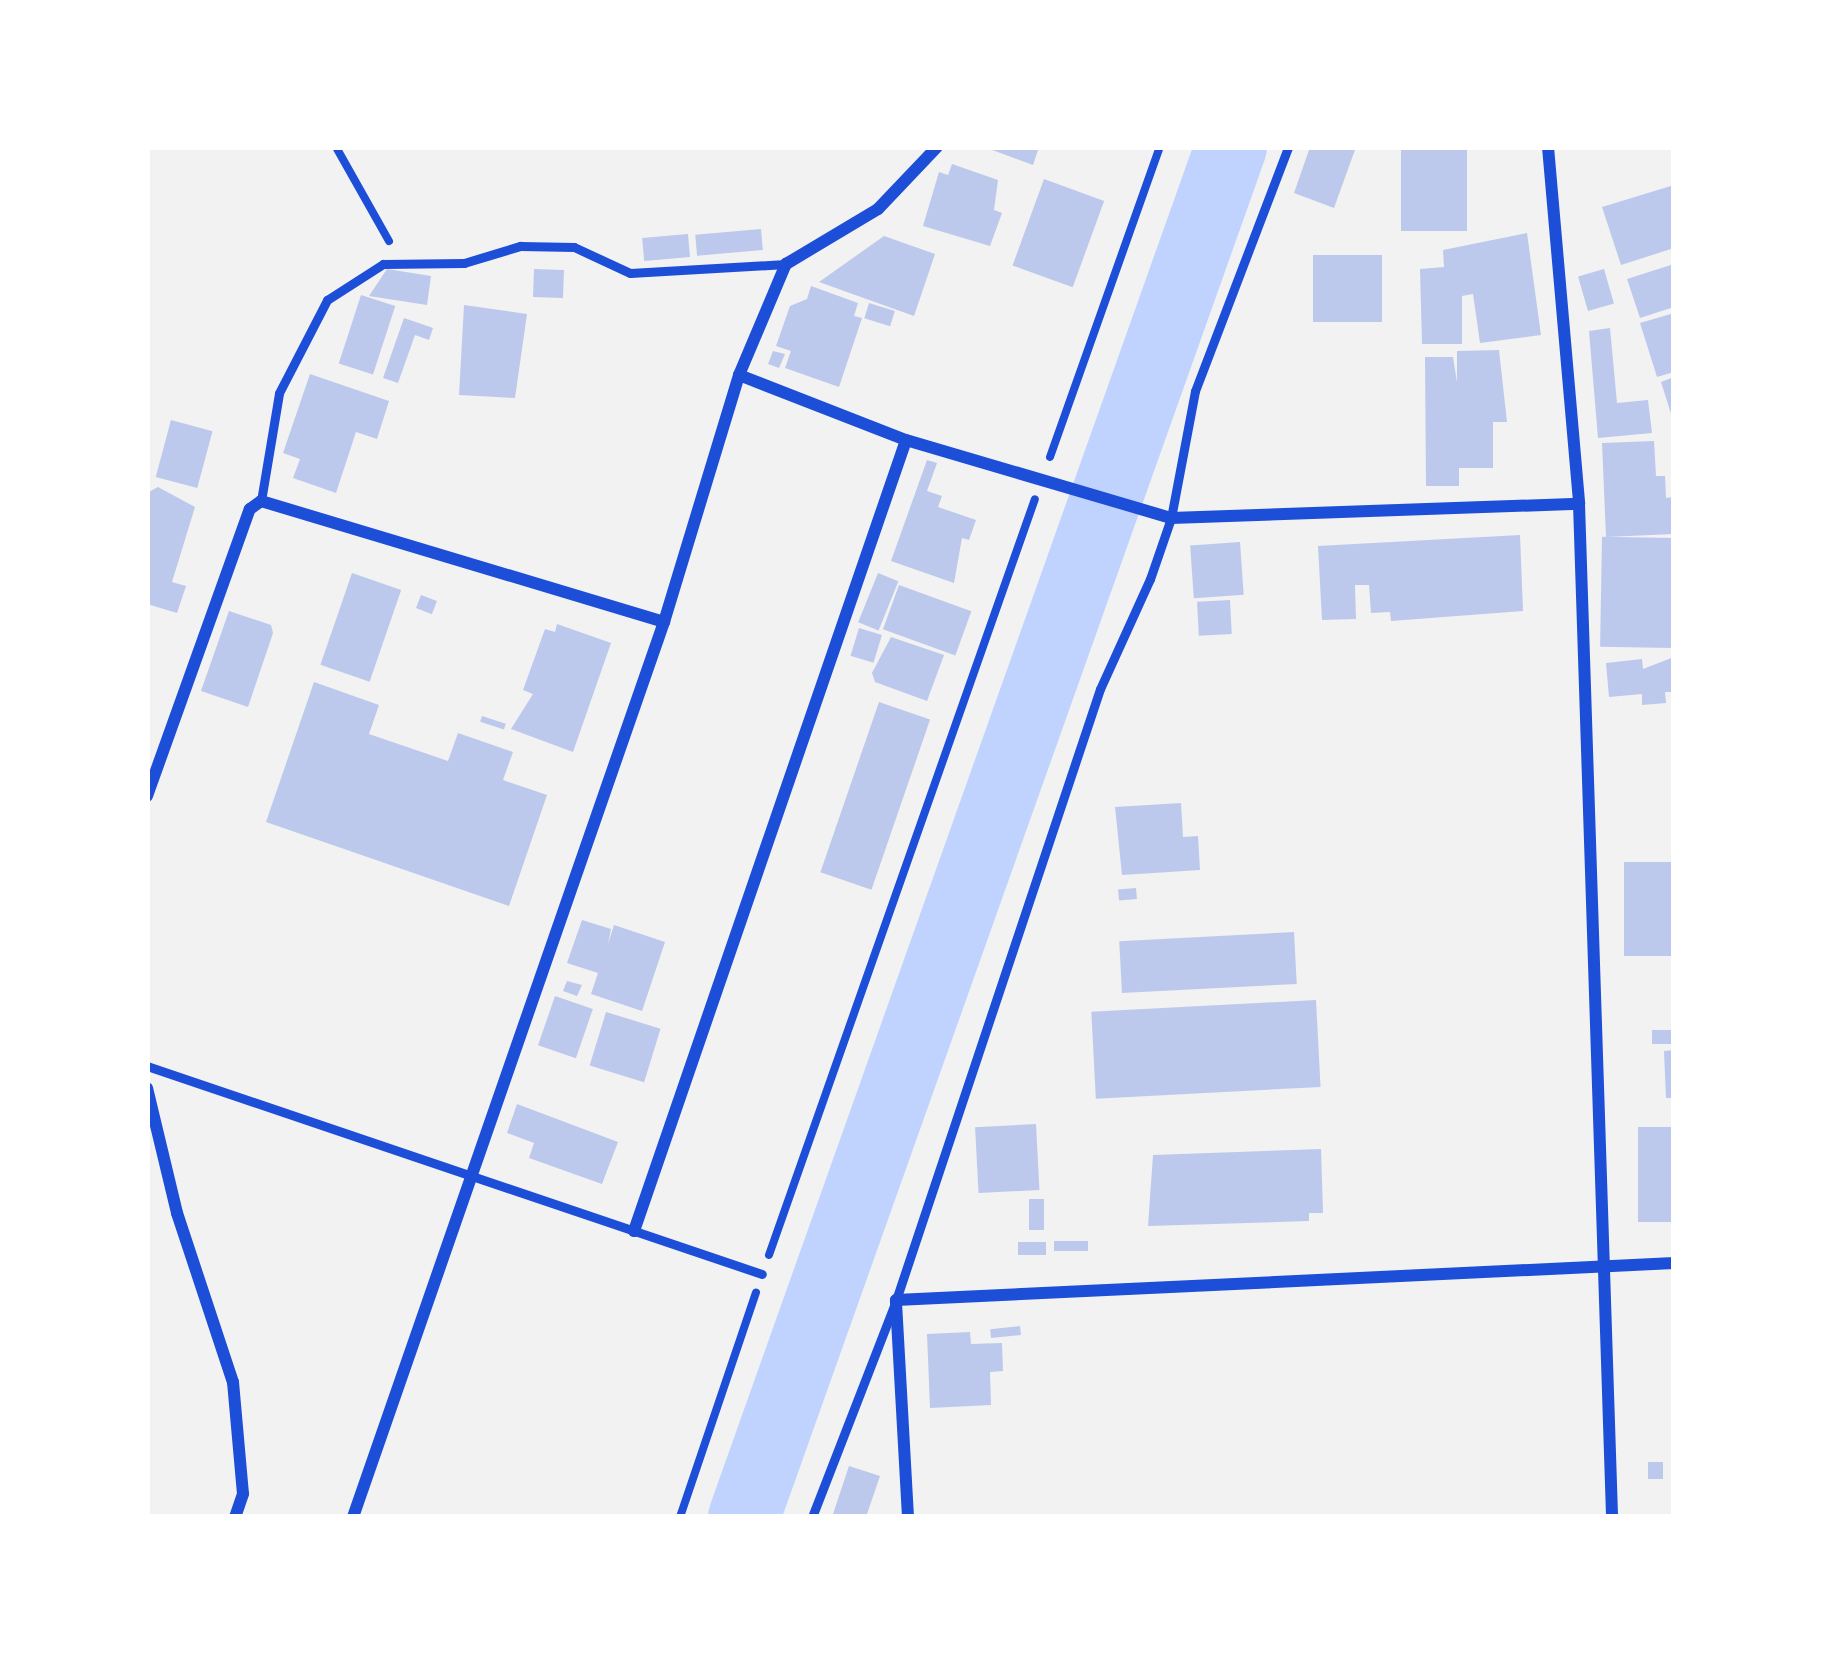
<!DOCTYPE html>
<html>
<head>
<meta charset="utf-8">
<style>
	body { margin:0 }
	#map { position:relative; width:1821px; height:1664px; overflow:hidden; background:#f2f2f2; font-family:"Golos Text",sans-serif }
	div>[style] { position:absolute }
	.river>* { height:72px; margin:-36px; padding:0 36px; transform-origin:36px; border-radius:36px; background:#bfd3fe }
	.building>* { inset:0; background:#bdc9ec; transform-origin:0 0 }
	.path>* { height:8px; margin:-4px; padding:0 4px; transform-origin:4px; border-radius:4px; background:#1d4ed8 }
	.service>* { height:9px; margin:-4.5px; padding:0 4.5px; transform-origin:4.5px; border-radius:4.5px; background:#1d4ed8 }
	.minor>* { height:12px; margin:-6px; padding:0 6px; transform-origin:6px; border-radius:6px; background:#1d4ed8 }
	span { translate:-50% -50%; white-space:nowrap; text-align:center; line-height:1.15; -webkit-text-stroke:12px #fff; paint-order:stroke }
	.frame { position:absolute; inset:0; border:150px solid #fff; pointer-events:none }
</style>
</head>
<body>
<div id="map">
	<div class="river">
		<i style="left:744px;top:1517px;width:1454px;rotate:-70.43deg"></i>
	</div>
	<div class="building">
		<i style="clip-path:polygon(984px 147px,1039px 147px,1033px 165px)"></i>
		<i style="clip-path:polygon(1310px 147px,1356px 147px,1334px 208px,1294px 193px)"></i>
		<i style="left:1401px;top:147px;width:66px;height:84px"></i>
		<i style="clip-path:polygon(952px 164px,998px 180px,994px 210px,1002px 213px,990px 246px,923px 226px,939px 172px,948px 175px)"></i>
		<i style="left:1044px;top:179px;width:64px;height:92px;rotate:20deg"></i>
		<i style="clip-path:polygon(1674px 185px,1674px 248px,1621px 265px,1602px 207px)"></i>
		<i style="left:761px;top:229px;width:21px;height:66px;rotate:85deg"></i>
		<i style="clip-path:polygon(1527px 233px,1541px 335px,1480px 343px,1473px 294px,1462px 296px,1462px 344px,1422px 344px,1420px 269px,1444px 267px,1443px 250px)"></i>
		<i style="left:688px;top:234px;width:23px;height:46px;rotate:85deg"></i>
		<i style="clip-path:polygon(884px 236px,935px 254px,914px 316px,819px 282px)"></i>
		<i style="left:1313px;top:255px;width:69px;height:67px"></i>
		<i style="clip-path:polygon(1674px 264px,1674px 307px,1640px 318px,1627px 279px)"></i>
		<i style="clip-path:polygon(387px 269px,431px 276px,427px 305px,369px 296px)"></i>
		<i style="left:534px;top:269px;width:30px;height:28px;rotate:2deg"></i>
		<i style="left:1604px;top:269px;width:36px;height:27px;rotate:74deg"></i>
		<i style="clip-path:polygon(811px 286px,858px 303px,854px 316px,862px 318px,839px 387px,785px 368px,791px 351px,776px 346px,790px 306px,807px 299px)"></i>
		<i style="left:361px;top:295px;width:36px;height:72px;rotate:18deg"></i>
		<i style="left:869px;top:303px;width:27px;height:16px;rotate:17deg"></i>
		<i style="clip-path:polygon(464px 305px,527px 314px,515px 398px,459px 395px)"></i>
		<i style="clip-path:polygon(1674px 313px,1674px 372px,1657px 377px,1640px 323px)"></i>
		<i style="clip-path:polygon(404px 318px,433px 328px,429px 340px,415px 335px,398px 383px,383px 378px)"></i>
		<i style="clip-path:polygon(1610px 328px,1617px 403px,1648px 400px,1652px 433px,1598px 438px,1589px 331px)"></i>
		<i style="clip-path:polygon(1499px 350px,1507px 422px,1493px 422px,1493px 468px,1459px 468px,1459px 486px,1426px 486px,1425px 357px,1453px 357px,1457px 382px,1457px 351px)"></i>
		<i style="clip-path:polygon(773px 351px,785px 354px,779px 368px,768px 364px)"></i>
		<i style="clip-path:polygon(310px 374px,389px 401px,377px 439px,356px 432px,336px 493px,293px 478px,300px 459px,283px 453px)"></i>
		<i style="clip-path:polygon(1674px 377px,1674px 420px,1673px 420px,1661px 382px)"></i>
		<i style="left:171px;top:420px;width:43px;height:59px;rotate:15deg"></i>
		<i style="clip-path:polygon(1654px 441px,1656px 476px,1665px 476px,1666px 498px,1673px 497px,1674px 534px,1606px 537px,1602px 443px)"></i>
		<i style="clip-path:polygon(927px 460px,937px 463px,927px 491px,942px 496px,938px 507px,976px 520px,969px 540px,962px 538px,954px 583px,891px 561px)"></i>
		<i style="clip-path:polygon(158px 487px,195px 507px,172px 582px,186px 586px,177px 613px,147px 604px,147px 493px)"></i>
		<i style="clip-path:polygon(1520px 535px,1523px 611px,1391px 621px,1390px 612px,1371px 613px,1369px 585px,1355px 585px,1356px 619px,1322px 620px,1318px 546px)"></i>
		<i style="left:1674px;top:538px;width:110px;height:72px;rotate:91deg"></i>
		<i style="left:1240px;top:542px;width:53px;height:50px;rotate:86deg"></i>
		<i style="left:352px;top:573px;width:52px;height:97px;rotate:19deg"></i>
		<i style="left:878px;top:573px;width:22px;height:53px;rotate:22deg"></i>
		<i style="left:899px;top:585px;width:77px;height:47px;rotate:20deg"></i>
		<i style="left:421px;top:595px;width:17px;height:14px;rotate:21deg"></i>
		<i style="left:1230px;top:600px;width:34px;height:33px;rotate:87deg"></i>
		<i style="clip-path:polygon(229px 611px,271px 625px,273px 633px,248px 707px,201px 691px)"></i>
		<i style="clip-path:polygon(557px 624px,611px 643px,573px 752px,511px 729px,533px 694px,523px 690px,545px 629px,555px 632px)"></i>
		<i style="left:859px;top:628px;width:24px;height:29px;rotate:17deg"></i>
		<i style="clip-path:polygon(891px 637px,944px 655px,927px 701px,875px 682px,872px 673px)"></i>
		<i style="clip-path:polygon(1674px 657px,1674px 692px,1665px 692px,1666px 703px,1642px 705px,1642px 694px,1609px 697px,1606px 663px,1642px 659px,1643px 669px)"></i>
		<i style="clip-path:polygon(314px 682px,379px 705px,369px 734px,448px 761px,458px 733px,513px 752px,503px 780px,547px 795px,509px 906px,266px 822px)"></i>
		<i style="left:879px;top:702px;width:54px;height:180px;rotate:19deg"></i>
		<i style="left:482px;top:716px;width:25px;height:6px;rotate:18deg"></i>
		<i style="clip-path:polygon(1181px 803px,1183px 837px,1198px 836px,1200px 870px,1122px 875px,1115px 807px)"></i>
		<i style="left:1674px;top:862px;width:94px;height:50px;rotate:90deg"></i>
		<i style="left:1136px;top:888px;width:11px;height:18px;rotate:85deg"></i>
		<i style="clip-path:polygon(582px 920px,611px 929px,608px 944px,614px 925px,665px 942px,642px 1011px,591px 994px,598px 973px,567px 963px)"></i>
		<i style="left:1294px;top:932px;width:52px;height:175px;rotate:87deg"></i>
		<i style="clip-path:polygon(567px 981px,582px 985px,577px 996px,563px 991px)"></i>
		<i style="left:555px;top:996px;width:40px;height:52px;rotate:19deg"></i>
		<i style="left:1316px;top:1000px;width:87px;height:225px;rotate:87deg"></i>
		<i style="left:606px;top:1012px;width:57px;height:56px;rotate:17deg"></i>
		<i style="left:1652px;top:1030px;width:22px;height:14px"></i>
		<i style="clip-path:polygon(1674px 1050px,1674px 1098px,1666px 1098px,1664px 1051px)"></i>
		<i style="clip-path:polygon(517px 1104px,618px 1142px,602px 1184px,529px 1158px,534px 1143px,507px 1133px)"></i>
		<i style="left:1036px;top:1124px;width:66px;height:61px;rotate:87deg"></i>
		<i style="left:1674px;top:1127px;width:95px;height:36px;rotate:90deg"></i>
		<i style="clip-path:polygon(1321px 1149px,1323px 1213px,1309px 1213px,1309px 1221px,1148px 1226px,1153px 1155px)"></i>
		<i style="left:1029px;top:1199px;width:15px;height:31px"></i>
		<i style="left:1088px;top:1241px;width:10px;height:34px;rotate:90deg"></i>
		<i style="left:1046px;top:1242px;width:13px;height:28px;rotate:90deg"></i>
		<i style="left:1020px;top:1326px;width:9px;height:30px;rotate:84deg"></i>
		<i style="clip-path:polygon(970px 1332px,971px 1344px,1002px 1343px,1003px 1371px,990px 1372px,991px 1405px,930px 1408px,927px 1334px)"></i>
		<i style="left:1648px;top:1462px;width:15px;height:17px"></i>
		<i style="clip-path:polygon(849px 1466px,880px 1476px,866px 1517px,832px 1517px)"></i>
	</div>
	<div class="path">
		<i style="left:336px;top:147px;width:108px;rotate:60.6deg"></i>
		<i style="left:1050px;top:457px;width:329px;rotate:-70.5deg"></i>
		<i style="left:769px;top:1255px;width:801px;rotate:-70.62deg"></i>
		<i style="left:680px;top:1517px;width:237px;rotate:-71.3deg"></i>
	</div>
	<div class="service">
		<i style="left:261px;top:501px;width:109px;rotate:-80.5deg"></i>
		<i style="left:279px;top:393px;width:105px;rotate:-62.7deg"></i>
		<i style="left:327px;top:300px;width:67px;rotate:-32.7deg"></i>
		<i style="left:383px;top:264px;width:81px;rotate:-0.7deg"></i>
		<i style="left:464px;top:263px;width:59px;rotate:-16.9deg"></i>
		<i style="left:520px;top:246px;width:54px;rotate:1.1deg"></i>
		<i style="left:574px;top:247px;width:62px;rotate:24.9deg"></i>
		<i style="left:630px;top:273px;width:156px;rotate:-3.3deg"></i>
		<i style="left:147px;top:1066px;width:649px;rotate:18.69deg"></i>
		<i style="left:812px;top:1517px;width:233px;rotate:-68.8deg"></i>
		<i style="left:896px;top:1300px;width:644px;rotate:-71.54deg"></i>
		<i style="left:1100px;top:689px;width:121px;rotate:-65.6deg"></i>
		<i style="left:1150px;top:579px;width:65px;rotate:-71deg"></i>
		<i style="left:1171px;top:518px;width:129px;rotate:-79.3deg"></i>
		<i style="left:1195px;top:391px;width:261px;rotate:-69.1deg"></i>
	</div>
	<div class="minor">
		<i style="left:1548px;top:147px;width:358px;rotate:85deg"></i>
		<i style="left:1579px;top:504px;width:1014px;rotate:88.13deg"></i>
		<i style="left:739px;top:375px;width:179px;rotate:21.3deg"></i>
		<i style="left:906px;top:440px;width:276px;rotate:16.4deg"></i>
		<i style="left:1171px;top:518px;width:408px;rotate:-2deg"></i>
		<i style="left:147px;top:796px;width:305px;rotate:-70.3deg"></i>
		<i style="left:250px;top:509px;width:14px;rotate:-36deg"></i>
		<i style="left:261px;top:501px;width:421px;rotate:16.7deg"></i>
		<i style="left:147px;top:1088px;width:129px;rotate:76.5deg"></i>
		<i style="left:177px;top:1213px;width:178px;rotate:71.7deg"></i>
		<i style="left:233px;top:1382px;width:112px;rotate:84.9deg"></i>
		<i style="left:243px;top:1494px;width:24px;rotate:109deg"></i>
		<i style="left:634px;top:1231px;width:836px;rotate:-71.02deg"></i>
		<i style="left:353px;top:1517px;width:947px;rotate:-70.84deg"></i>
		<i style="left:664px;top:622px;width:258px;rotate:-73.1deg"></i>
		<i style="left:739px;top:375px;width:121px;rotate:-67.1deg"></i>
		<i style="left:786px;top:264px;width:107px;rotate:-30.9deg"></i>
		<i style="left:878px;top:209px;width:86px;rotate:-46.4deg"></i>
		<i style="left:908px;top:1517px;width:217px;rotate:-93.2deg"></i>
		<i style="left:896px;top:1300px;width:779px;rotate:-2.72deg"></i>
	</div>
	<div class="frame"></div>
</div>
</body>
</html>
